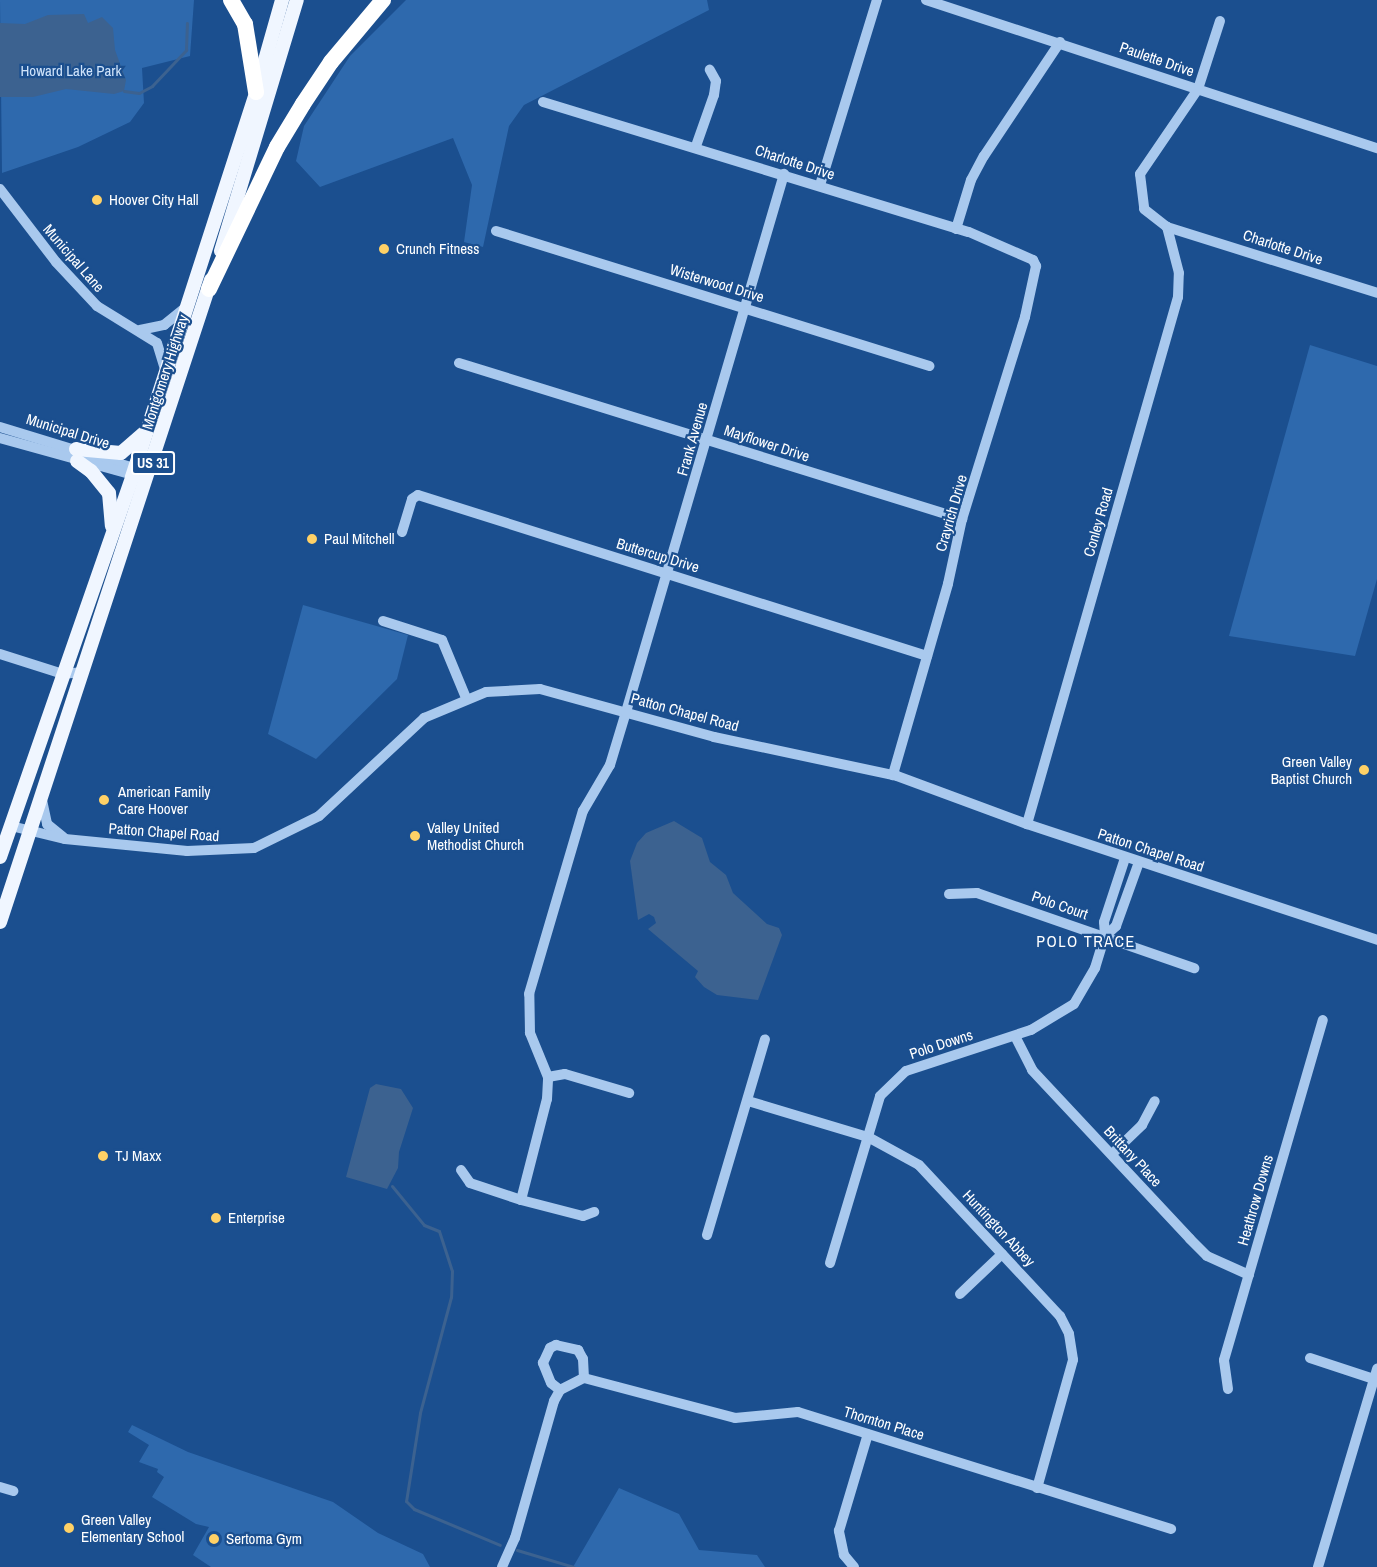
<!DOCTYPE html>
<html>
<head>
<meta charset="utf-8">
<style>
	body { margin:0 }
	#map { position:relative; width:1377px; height:1567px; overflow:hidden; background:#1b4f8f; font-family:"Archivo Narrow",sans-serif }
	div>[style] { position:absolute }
	.green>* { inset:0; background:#2e69ad }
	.water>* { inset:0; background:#3c6290 }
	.stream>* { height:3px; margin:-1.5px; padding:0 1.5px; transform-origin:1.5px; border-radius:1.5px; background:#3c6290 }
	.minor>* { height:10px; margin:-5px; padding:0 5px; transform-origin:5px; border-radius:5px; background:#a9c9ee }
	.major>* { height:14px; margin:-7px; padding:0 7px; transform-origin:7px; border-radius:7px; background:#f0f6ff }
	.highway>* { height:16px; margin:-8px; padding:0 8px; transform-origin:8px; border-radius:8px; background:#fff }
	.dots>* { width:16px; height:16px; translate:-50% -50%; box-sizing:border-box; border:3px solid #1b4f8f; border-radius:50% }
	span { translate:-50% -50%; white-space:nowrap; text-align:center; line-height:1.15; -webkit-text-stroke:4.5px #1b4f8f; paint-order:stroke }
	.shield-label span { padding:2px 4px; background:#1b4f8f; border:2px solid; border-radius:4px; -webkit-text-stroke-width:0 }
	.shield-label { font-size:14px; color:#fff; font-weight:700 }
	.street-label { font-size:15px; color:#fff }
	.park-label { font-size:15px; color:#cfe3fa }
	.poi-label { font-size:15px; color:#fff }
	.left { translate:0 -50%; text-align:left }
	.right { translate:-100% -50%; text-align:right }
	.neighbourhood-label { font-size:16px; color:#fff; letter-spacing:1.5px }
</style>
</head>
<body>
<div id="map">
	<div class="green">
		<i style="clip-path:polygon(0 0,194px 0,190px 56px,142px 68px,144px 103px,130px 122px,78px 147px,2px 173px)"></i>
		<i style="clip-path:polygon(406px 0,707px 0,709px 10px,524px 105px,509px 126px,483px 247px,464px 242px,472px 185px,453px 138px,320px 187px,296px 161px,304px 126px,350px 56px)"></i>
		<i style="clip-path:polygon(1310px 345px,1377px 366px,1377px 579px,1355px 656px,1229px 636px)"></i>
		<i style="clip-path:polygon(303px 605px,408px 635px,397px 679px,316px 759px,268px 734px)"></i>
		<i style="clip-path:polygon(132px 1425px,188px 1452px,333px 1502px,378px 1533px,423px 1554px,430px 1567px,211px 1567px,193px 1555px,209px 1527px,196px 1524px,152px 1497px,164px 1477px,157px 1472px,158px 1469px,139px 1462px,149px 1445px,128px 1432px)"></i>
		<i style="clip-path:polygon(619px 1488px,679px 1514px,699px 1550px,757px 1555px,765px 1567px,573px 1567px)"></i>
	</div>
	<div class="water">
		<i style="clip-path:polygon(84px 14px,88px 23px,102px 17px,113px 28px,115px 50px,126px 80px,124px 91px,114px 94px,66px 89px,33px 97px,0 97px,0 23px,25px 24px,48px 15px)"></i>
		<i style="clip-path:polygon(674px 821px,702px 838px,710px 862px,726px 875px,733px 893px,767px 924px,779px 928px,782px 935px,758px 1000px,717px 995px,704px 987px,695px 977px,698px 971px,648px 929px,656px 923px,654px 917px,649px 914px,638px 920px,630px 861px,637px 843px,646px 833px)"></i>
		<i style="clip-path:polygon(376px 1084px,401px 1089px,413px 1108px,399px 1152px,398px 1168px,387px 1189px,346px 1177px,370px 1088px)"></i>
	</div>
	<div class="stream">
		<i style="left:124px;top:91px;width:15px;rotate:8deg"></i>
		<i style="left:139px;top:93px;width:15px;rotate:-28deg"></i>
		<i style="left:152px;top:86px;width:50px;rotate:-46.6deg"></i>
		<i style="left:186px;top:50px;width:27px;rotate:-88deg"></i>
		<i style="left:392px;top:1186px;width:50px;rotate:50.6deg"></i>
		<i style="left:424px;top:1225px;width:16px;rotate:22deg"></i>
		<i style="left:439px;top:1231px;width:42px;rotate:72deg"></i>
		<i style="left:452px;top:1271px;width:26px;rotate:92deg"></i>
		<i style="left:451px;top:1297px;width:120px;rotate:105deg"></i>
		<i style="left:420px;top:1413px;width:89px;rotate:99deg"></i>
		<i style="left:406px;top:1501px;width:11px;rotate:45deg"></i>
		<i style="left:414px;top:1509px;width:93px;rotate:22.7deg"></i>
		<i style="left:517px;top:1550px;width:59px;rotate:16.6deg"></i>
	</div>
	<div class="minor">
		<i style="left:926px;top:0;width:475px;rotate:18.2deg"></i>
		<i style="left:1220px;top:21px;width:71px;rotate:107.9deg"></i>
		<i style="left:1198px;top:89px;width:103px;rotate:124.3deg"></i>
		<i style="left:1140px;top:174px;width:35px;rotate:83deg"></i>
		<i style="left:1144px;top:209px;width:29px;rotate:38deg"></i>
		<i style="left:1167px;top:227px;width:220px;rotate:17.4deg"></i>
		<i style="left:543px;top:102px;width:445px;rotate:17deg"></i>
		<i style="left:969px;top:232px;width:70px;rotate:23.6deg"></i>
		<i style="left:1033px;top:260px;width:7px;rotate:63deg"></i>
		<i style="left:1036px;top:266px;width:52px;rotate:102.2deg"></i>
		<i style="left:1025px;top:317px;width:212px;rotate:107.3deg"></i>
		<i style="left:962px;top:519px;width:66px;rotate:102.2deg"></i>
		<i style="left:948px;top:584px;width:199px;rotate:106.1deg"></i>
		<i style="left:696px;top:146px;width:54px;rotate:-70.6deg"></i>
		<i style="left:714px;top:95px;width:14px;rotate:-82deg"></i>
		<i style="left:716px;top:81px;width:13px;rotate:-119deg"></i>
		<i style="left:820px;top:185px;width:194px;rotate:-72.9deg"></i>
		<i style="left:0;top:189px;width:92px;rotate:52.5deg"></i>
		<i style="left:56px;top:262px;width:60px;rotate:47deg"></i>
		<i style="left:97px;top:306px;width:70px;rotate:31.7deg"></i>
		<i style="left:157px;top:343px;width:28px;rotate:73deg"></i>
		<i style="left:956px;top:229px;width:51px;rotate:-73deg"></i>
		<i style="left:971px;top:180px;width:27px;rotate:-62deg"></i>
		<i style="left:984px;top:156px;width:137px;rotate:-56.3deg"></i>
		<i style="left:496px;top:231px;width:454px;rotate:17.3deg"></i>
		<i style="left:140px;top:330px;width:25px;rotate:-12deg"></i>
		<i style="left:164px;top:325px;width:27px;rotate:-39deg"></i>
		<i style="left:459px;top:363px;width:527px;rotate:17.23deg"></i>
		<i style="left:0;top:427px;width:147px;rotate:17deg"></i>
		<i style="left:0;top:438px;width:142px;rotate:15.5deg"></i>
		<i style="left:402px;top:532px;width:34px;rotate:-73deg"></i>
		<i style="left:412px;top:499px;width:7px;rotate:-34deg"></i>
		<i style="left:418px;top:495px;width:534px;rotate:17.55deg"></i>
		<i style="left:383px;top:621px;width:62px;rotate:17.9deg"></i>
		<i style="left:442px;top:640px;width:63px;rotate:67.5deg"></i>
		<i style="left:0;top:654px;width:66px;rotate:17.6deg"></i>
		<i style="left:63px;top:674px;width:18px;rotate:-6deg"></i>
		<i style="left:42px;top:800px;width:25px;rotate:78deg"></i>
		<i style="left:47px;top:824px;width:21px;rotate:39deg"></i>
		<i style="left:1027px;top:824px;width:548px;rotate:-74.01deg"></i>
		<i style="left:1178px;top:297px;width:24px;rotate:-88deg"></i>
		<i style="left:1179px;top:273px;width:48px;rotate:-104.6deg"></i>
		<i style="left:11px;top:826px;width:56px;rotate:13.5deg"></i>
		<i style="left:65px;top:839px;width:123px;rotate:5.6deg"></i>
		<i style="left:187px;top:851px;width:67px;rotate:-2.6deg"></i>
		<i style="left:254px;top:848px;width:72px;rotate:-26.2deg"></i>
		<i style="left:319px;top:816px;width:144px;rotate:-43deg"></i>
		<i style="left:424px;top:718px;width:67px;rotate:-22.8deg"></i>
		<i style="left:486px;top:692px;width:54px;rotate:-3.2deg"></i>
		<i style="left:540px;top:689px;width:180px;rotate:15.4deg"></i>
		<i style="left:714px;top:737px;width:187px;rotate:12deg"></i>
		<i style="left:897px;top:776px;width:139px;rotate:20.3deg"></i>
		<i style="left:1027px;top:824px;width:369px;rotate:18.3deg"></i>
		<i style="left:949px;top:894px;width:28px;rotate:-2deg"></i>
		<i style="left:977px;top:893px;width:230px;rotate:19.1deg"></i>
		<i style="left:1105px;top:936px;width:15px;rotate:-42deg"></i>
		<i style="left:1116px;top:926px;width:68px;rotate:-70.2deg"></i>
		<i style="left:1015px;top:1036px;width:38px;rotate:63deg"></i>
		<i style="left:1032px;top:1070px;width:231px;rotate:46.9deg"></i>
		<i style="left:1190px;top:1239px;width:24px;rotate:45deg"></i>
		<i style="left:1207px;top:1256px;width:46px;rotate:24.3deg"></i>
		<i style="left:548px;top:1077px;width:17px;rotate:-10deg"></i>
		<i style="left:565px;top:1074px;width:67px;rotate:16.5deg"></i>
		<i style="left:748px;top:1101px;width:125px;rotate:16.7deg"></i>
		<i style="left:868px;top:1137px;width:58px;rotate:28.8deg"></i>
		<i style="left:919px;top:1165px;width:207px;rotate:47deg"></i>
		<i style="left:1060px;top:1316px;width:20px;rotate:63deg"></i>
		<i style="left:1069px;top:1334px;width:26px;rotate:81deg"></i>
		<i style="left:1073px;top:1360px;width:133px;rotate:105.7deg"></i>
		<i style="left:1112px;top:1154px;width:42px;rotate:-44deg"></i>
		<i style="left:1142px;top:1125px;width:27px;rotate:-62deg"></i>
		<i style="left:461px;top:1170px;width:16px;rotate:55deg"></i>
		<i style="left:470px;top:1183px;width:54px;rotate:18.4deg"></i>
		<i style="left:521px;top:1200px;width:64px;rotate:14.5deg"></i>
		<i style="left:583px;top:1216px;width:12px;rotate:-20deg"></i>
		<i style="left:521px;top:1200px;width:104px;rotate:-75.6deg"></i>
		<i style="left:547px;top:1099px;width:22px;rotate:-87deg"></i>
		<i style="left:548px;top:1077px;width:48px;rotate:-112.2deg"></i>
		<i style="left:530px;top:1033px;width:39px;rotate:-91deg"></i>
		<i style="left:529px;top:994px;width:191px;rotate:-73.6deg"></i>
		<i style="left:583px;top:811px;width:53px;rotate:-59.6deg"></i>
		<i style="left:610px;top:765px;width:55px;rotate:-73.2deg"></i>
		<i style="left:626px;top:712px;width:561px;rotate:-73.63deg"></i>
		<i style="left:707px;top:1235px;width:204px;rotate:-73.5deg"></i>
		<i style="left:830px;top:1263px;width:174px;rotate:-73.3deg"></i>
		<i style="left:880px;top:1096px;width:36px;rotate:-44deg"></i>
		<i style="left:906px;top:1071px;width:132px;rotate:-18.2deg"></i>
		<i style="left:1031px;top:1030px;width:50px;rotate:-31.2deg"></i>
		<i style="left:1074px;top:1004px;width:42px;rotate:-59.7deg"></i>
		<i style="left:1095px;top:968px;width:34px;rotate:-73deg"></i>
		<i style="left:1105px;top:936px;width:14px;rotate:-94deg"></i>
		<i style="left:1104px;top:922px;width:67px;rotate:-71.8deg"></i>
		<i style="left:960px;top:1294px;width:58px;rotate:-43.6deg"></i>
		<i style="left:1310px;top:1358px;width:71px;rotate:18.2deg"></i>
		<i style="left:1228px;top:1389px;width:29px;rotate:-98deg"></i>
		<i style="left:1224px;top:1360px;width:354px;rotate:-73.8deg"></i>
		<i style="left:560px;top:1390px;width:11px;rotate:-142deg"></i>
		<i style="left:551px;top:1383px;width:22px;rotate:-112deg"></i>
		<i style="left:543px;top:1363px;width:17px;rotate:-65deg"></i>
		<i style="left:550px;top:1348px;width:7px;rotate:-27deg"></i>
		<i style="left:556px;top:1345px;width:23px;rotate:13deg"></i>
		<i style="left:578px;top:1350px;width:10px;rotate:61deg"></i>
		<i style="left:583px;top:1359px;width:19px;rotate:87deg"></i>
		<i style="left:0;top:1487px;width:14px;rotate:17deg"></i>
		<i style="left:502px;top:1567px;width:32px;rotate:-66deg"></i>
		<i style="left:515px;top:1538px;width:142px;rotate:-74.1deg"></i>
		<i style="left:554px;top:1401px;width:13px;rotate:-61deg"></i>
		<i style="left:560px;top:1390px;width:27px;rotate:-27deg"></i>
		<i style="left:584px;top:1378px;width:156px;rotate:14.8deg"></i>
		<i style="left:735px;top:1418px;width:63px;rotate:-5.4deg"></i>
		<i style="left:798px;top:1412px;width:391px;rotate:17.4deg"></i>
		<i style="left:854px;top:1567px;width:16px;rotate:-130deg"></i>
		<i style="left:844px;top:1555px;width:25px;rotate:-102deg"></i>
		<i style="left:839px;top:1531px;width:101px;rotate:-73.4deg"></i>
		<i style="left:1318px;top:1567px;width:207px;rotate:-73.4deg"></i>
	</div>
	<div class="major">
		<i style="left:221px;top:251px;width:262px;rotate:-73.2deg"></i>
		<i style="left:76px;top:449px;width:45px;rotate:5.1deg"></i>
		<i style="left:121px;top:453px;width:32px;rotate:-41deg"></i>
		<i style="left:77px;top:461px;width:17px;rotate:36deg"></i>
		<i style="left:91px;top:471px;width:28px;rotate:51deg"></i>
		<i style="left:109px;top:493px;width:33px;rotate:85deg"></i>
		<i style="left:0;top:857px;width:402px;rotate:-70.8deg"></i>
		<i style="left:132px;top:477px;width:404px;rotate:-72.1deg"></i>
		<i style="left:256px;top:92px;width:96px;rotate:-74.2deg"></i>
		<i style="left:0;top:922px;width:676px;rotate:-71.81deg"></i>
	</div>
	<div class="highway">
		<i style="left:231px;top:0;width:28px;rotate:60deg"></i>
		<i style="left:245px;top:24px;width:69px;rotate:80.8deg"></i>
		<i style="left:209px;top:289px;width:157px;rotate:-64.4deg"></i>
		<i style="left:277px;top:147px;width:50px;rotate:-58.8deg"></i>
		<i style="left:303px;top:104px;width:50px;rotate:-56.3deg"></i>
		<i style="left:331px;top:62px;width:81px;rotate:-50deg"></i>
	</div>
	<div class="dots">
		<i style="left:97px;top:200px;background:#ffd166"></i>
		<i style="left:384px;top:249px;background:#ffd166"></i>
		<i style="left:312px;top:539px;background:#ffd166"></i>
		<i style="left:1364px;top:770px;background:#ffd166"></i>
		<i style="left:104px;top:800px;background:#ffd166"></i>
		<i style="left:415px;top:836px;background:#ffd166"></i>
		<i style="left:103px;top:1156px;background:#ffd166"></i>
		<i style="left:216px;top:1218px;background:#ffd166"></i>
		<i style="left:69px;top:1528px;background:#ffd166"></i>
		<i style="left:214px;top:1539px;background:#ffd166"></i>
	</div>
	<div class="shield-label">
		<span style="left:153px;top:463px">US 31</span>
	</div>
	<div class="street-label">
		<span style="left:1157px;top:59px;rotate:19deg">Paulette Drive</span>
		<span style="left:795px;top:162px;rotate:18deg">Charlotte Drive</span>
		<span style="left:1283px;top:247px;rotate:18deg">Charlotte Drive</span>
		<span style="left:74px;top:258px;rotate:49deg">Municipal Lane</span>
		<span style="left:717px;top:283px;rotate:17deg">Wisterwood Drive</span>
		<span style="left:165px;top:372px;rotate:-72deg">Montgomery Highway</span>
		<span style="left:68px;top:431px;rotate:17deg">Municipal Drive</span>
		<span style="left:692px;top:439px;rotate:-74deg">Frank Avenue</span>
		<span style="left:767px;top:443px;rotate:18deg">Mayflower Drive</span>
		<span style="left:951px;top:513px;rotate:-74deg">Crayrich Drive</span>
		<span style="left:1098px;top:522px;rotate:-74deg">Conley Road</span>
		<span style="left:658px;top:555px;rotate:17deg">Buttercup Drive</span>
		<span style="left:685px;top:712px;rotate:15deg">Patton Chapel Road</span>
		<span style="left:164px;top:832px;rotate:4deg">Patton Chapel Road</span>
		<span style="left:1151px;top:850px;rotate:18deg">Patton Chapel Road</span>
		<span style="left:1060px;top:905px;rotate:19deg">Polo Court</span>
		<span style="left:941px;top:1044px;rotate:-18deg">Polo Downs</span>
		<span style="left:1133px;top:1156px;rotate:47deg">Brittany Place</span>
		<span style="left:1255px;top:1200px;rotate:-74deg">Heathrow Downs</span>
		<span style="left:999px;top:1228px;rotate:47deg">Huntington Abbey</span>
		<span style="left:884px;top:1423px;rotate:17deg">Thornton Place</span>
	</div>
	<div class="park-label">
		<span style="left:71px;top:71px">Howard Lake Park</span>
	</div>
	<div class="poi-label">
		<span class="left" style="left:109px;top:200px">Hoover City Hall</span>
		<span class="left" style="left:396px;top:249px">Crunch Fitness</span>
		<span class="left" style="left:324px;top:539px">Paul Mitchell</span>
		<span class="right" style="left:1352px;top:770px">Green Valley<br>Baptist Church</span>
		<span class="left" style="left:118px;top:800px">American Family<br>Care Hoover</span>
		<span class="left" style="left:427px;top:836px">Valley United<br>Methodist Church</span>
		<span class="left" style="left:115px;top:1156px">TJ Maxx</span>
		<span class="left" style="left:228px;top:1218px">Enterprise</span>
		<span class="left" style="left:81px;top:1528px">Green Valley<br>Elementary School</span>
		<span class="left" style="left:226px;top:1539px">Sertoma Gym</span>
	</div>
	<div class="neighbourhood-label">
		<span style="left:1086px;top:941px">POLO TRACE</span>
	</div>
</div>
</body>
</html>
